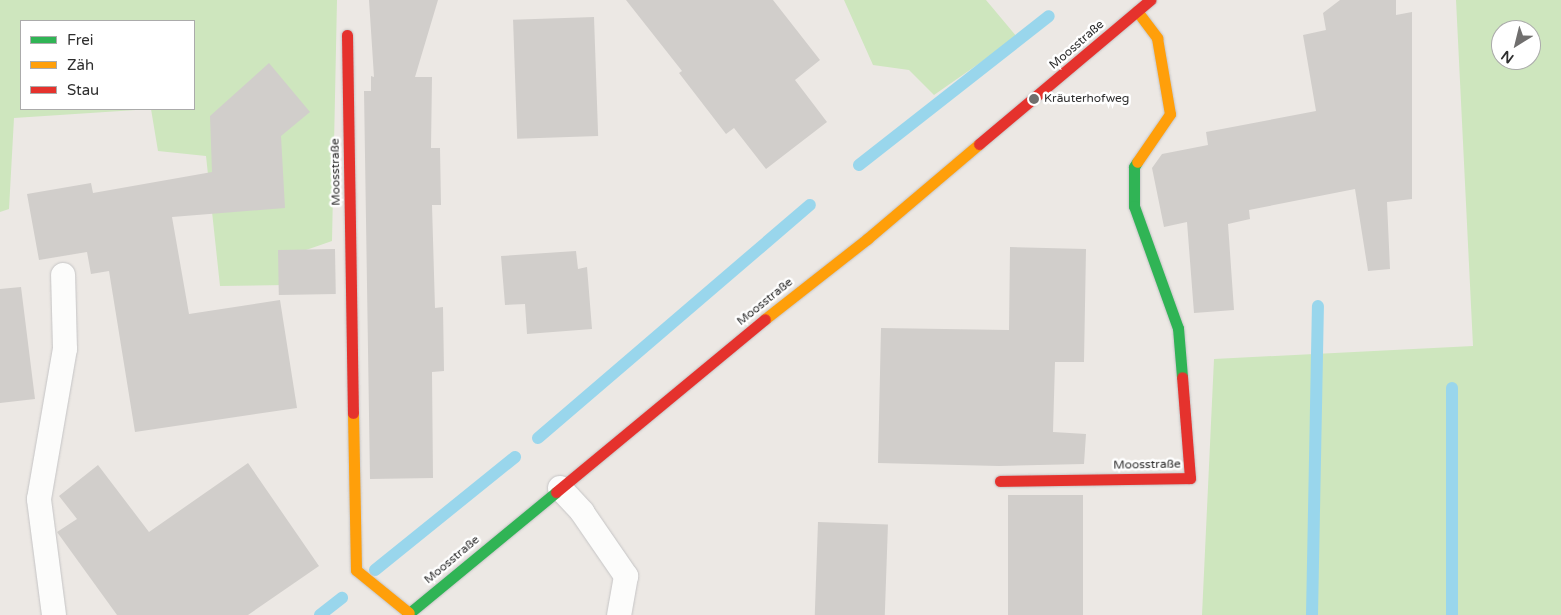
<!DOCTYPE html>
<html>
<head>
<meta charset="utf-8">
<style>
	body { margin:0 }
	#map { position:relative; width:1561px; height:615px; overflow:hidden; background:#ece8e4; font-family:"Varela Round",sans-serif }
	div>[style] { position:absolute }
	.green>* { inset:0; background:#cee6be }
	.stream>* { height:12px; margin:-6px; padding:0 6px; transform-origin:6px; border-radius:6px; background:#99d6ec }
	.building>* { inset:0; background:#d1cecb; transform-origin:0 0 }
	.roads { filter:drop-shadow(0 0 1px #c5c4c5) drop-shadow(0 0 1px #c5c4c5) }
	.lane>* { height:24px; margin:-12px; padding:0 12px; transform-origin:12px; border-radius:12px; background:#fcfcfb }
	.fast>* { height:11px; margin:-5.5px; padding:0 5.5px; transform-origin:5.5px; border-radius:5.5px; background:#30b455 }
	.slow>* { height:11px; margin:-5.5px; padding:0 5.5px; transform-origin:5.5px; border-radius:5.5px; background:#ff9f0a }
	.jam>* { height:11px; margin:-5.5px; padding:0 5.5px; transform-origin:5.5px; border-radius:5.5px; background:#e5322d }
	.dots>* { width:14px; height:14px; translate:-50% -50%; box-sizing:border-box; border:2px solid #fff; border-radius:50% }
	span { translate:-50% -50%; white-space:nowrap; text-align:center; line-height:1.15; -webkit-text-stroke:5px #fff; paint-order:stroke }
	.street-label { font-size:12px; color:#2e2e2e }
	.poi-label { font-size:12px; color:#2e2e2e }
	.left { translate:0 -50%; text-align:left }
	.legend { position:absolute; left:20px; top:20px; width:175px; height:90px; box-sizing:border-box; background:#fff; border:1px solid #ababab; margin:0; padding:6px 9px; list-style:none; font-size:15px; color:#2e2e2e }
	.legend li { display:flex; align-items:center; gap:10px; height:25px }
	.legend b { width:25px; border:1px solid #ababab }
	.north { position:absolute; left:1491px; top:20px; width:50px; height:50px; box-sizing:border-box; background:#fff; border:1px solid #ababab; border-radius:50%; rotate:216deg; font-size:14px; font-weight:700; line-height:20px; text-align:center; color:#2e2e2e }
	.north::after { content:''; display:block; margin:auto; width:18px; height:22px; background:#706f6e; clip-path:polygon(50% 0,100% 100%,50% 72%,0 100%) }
</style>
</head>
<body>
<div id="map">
	<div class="green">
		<i style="clip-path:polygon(evenodd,0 0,337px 0,332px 241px,283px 258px,286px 285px,220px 286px,206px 156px,158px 151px,151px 109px,14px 118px,9px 209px,0 212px,0 0,21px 21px,194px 21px,194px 109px,21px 109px,21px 21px)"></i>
		<i style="clip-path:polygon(844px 0,986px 0,1017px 37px,934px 95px,909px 70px,873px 65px)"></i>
		<i style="clip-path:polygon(evenodd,1456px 0,1561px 0,1561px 615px,1202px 615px,1214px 359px,1473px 346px,1456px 0,1501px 30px,1531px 30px,1531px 60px,1501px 60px,1501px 30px)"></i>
	</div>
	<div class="stream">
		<i style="left:859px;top:165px;width:241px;rotate:-38.1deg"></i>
		<i style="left:538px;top:438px;width:358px;rotate:-40.6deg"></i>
		<i style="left:375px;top:570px;width:180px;rotate:-38.9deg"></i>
		<i style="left:320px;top:615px;width:28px;rotate:-38deg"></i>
		<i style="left:1312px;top:615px;width:309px;rotate:-88.9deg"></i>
		<i style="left:1452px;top:615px;width:227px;rotate:-90deg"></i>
	</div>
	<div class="building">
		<i style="clip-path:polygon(369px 0,438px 0,415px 77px,432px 77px,431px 148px,440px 148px,441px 205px,432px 205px,435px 308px,443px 307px,444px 371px,432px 372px,433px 478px,370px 479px,364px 91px,371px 91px,371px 76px,374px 77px)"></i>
		<i style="clip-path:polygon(626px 0,773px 0,820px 60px,795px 80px,827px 122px,766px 169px,734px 128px,726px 134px,679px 73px,682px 71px)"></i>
		<i style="clip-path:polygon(1340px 0,1396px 0,1396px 15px,1412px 12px,1412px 199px,1387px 202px,1390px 269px,1368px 271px,1355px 189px,1249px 210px,1250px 219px,1228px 224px,1234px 310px,1194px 313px,1187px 222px,1164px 227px,1152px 168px,1162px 154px,1208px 145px,1206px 132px,1316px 111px,1303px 35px,1326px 30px,1323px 13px)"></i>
		<i style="left:594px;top:17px;width:119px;height:81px;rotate:88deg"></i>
		<i style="clip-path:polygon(269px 63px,310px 112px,281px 136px,285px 208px,172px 217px,189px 314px,280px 300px,297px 408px,135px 432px,109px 271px,91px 274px,87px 252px,39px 260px,27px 194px,91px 183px,93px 193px,212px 172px,210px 116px)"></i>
		<i style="clip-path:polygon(1010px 247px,1086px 249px,1084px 362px,1055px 362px,1053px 432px,1086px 434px,1084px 464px,999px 466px,878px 463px,881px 328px,1009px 330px)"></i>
		<i style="left:335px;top:249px;width:45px;height:57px;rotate:89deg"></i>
		<i style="clip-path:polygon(576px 251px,578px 269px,587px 267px,592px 329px,527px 334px,525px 304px,505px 305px,501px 256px)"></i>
		<i style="clip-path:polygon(21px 287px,35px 399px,0 403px,0 289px)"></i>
		<i style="clip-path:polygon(248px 463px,319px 566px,248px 615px,117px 615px,57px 532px,77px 519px,59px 496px,98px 465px,149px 532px)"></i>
		<i style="left:1083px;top:495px;width:120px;height:75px;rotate:90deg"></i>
		<i style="left:818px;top:522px;width:70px;height:93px;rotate:2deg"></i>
	</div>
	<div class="roads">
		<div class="lane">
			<i style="left:560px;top:488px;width:33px;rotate:47deg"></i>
			<i style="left:582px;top:512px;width:78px;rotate:55.5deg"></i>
			<i style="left:626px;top:576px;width:40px;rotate:100deg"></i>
			<i style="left:54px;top:615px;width:117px;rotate:-97.4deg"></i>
			<i style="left:39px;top:499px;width:152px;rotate:-80.2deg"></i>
			<i style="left:65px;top:349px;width:74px;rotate:-91.5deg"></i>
		</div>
		<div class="fast">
			<i style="left:1137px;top:162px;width:6px;rotate:121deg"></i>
			<i style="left:1134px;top:167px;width:39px;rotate:90deg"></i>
			<i style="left:1134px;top:206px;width:130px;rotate:70.2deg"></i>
			<i style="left:1178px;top:328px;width:49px;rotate:85.3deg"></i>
			<i style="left:407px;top:615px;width:193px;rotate:-39.5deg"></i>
		</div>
		<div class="slow">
			<i style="left:1137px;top:11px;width:34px;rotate:53deg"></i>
			<i style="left:1157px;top:38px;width:77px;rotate:80.3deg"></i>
			<i style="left:1170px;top:114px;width:58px;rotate:124.5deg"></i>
			<i style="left:765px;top:319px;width:130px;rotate:-38.1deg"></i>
			<i style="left:867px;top:239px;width:147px;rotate:-40.3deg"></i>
			<i style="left:353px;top:413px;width:157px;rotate:88.9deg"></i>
			<i style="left:356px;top:570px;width:68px;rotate:39.1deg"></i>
		</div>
		<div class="jam">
			<i style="left:347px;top:35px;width:378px;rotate:89.1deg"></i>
			<i style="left:979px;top:144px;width:224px;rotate:-40.1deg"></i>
			<i style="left:1000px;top:481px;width:190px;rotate:-0.9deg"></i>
			<i style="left:1190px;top:478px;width:101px;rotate:-94.5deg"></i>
			<i style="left:556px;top:492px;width:271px;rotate:-39.6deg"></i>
		</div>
	</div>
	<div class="dots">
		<i style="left:1034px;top:99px;background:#706f6e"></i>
	</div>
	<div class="street-label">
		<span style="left:1077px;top:45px;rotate:-41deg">Moosstraße</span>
		<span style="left:336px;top:172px;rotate:-91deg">Moosstraße</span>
		<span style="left:765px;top:302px;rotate:-39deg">Moosstraße</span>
		<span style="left:1147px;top:465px;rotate:-1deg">Moosstraße</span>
		<span style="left:452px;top:560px;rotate:-40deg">Moosstraße</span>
	</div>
	<div class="poi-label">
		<span class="left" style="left:1044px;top:99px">Kräuterhofweg</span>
	</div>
	<ul class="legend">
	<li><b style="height:6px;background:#30b455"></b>Frei</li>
	<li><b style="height:6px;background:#ff9f0a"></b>Zäh</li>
	<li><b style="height:6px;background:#e5322d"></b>Stau</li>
	</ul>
	<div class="north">N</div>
</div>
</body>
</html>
